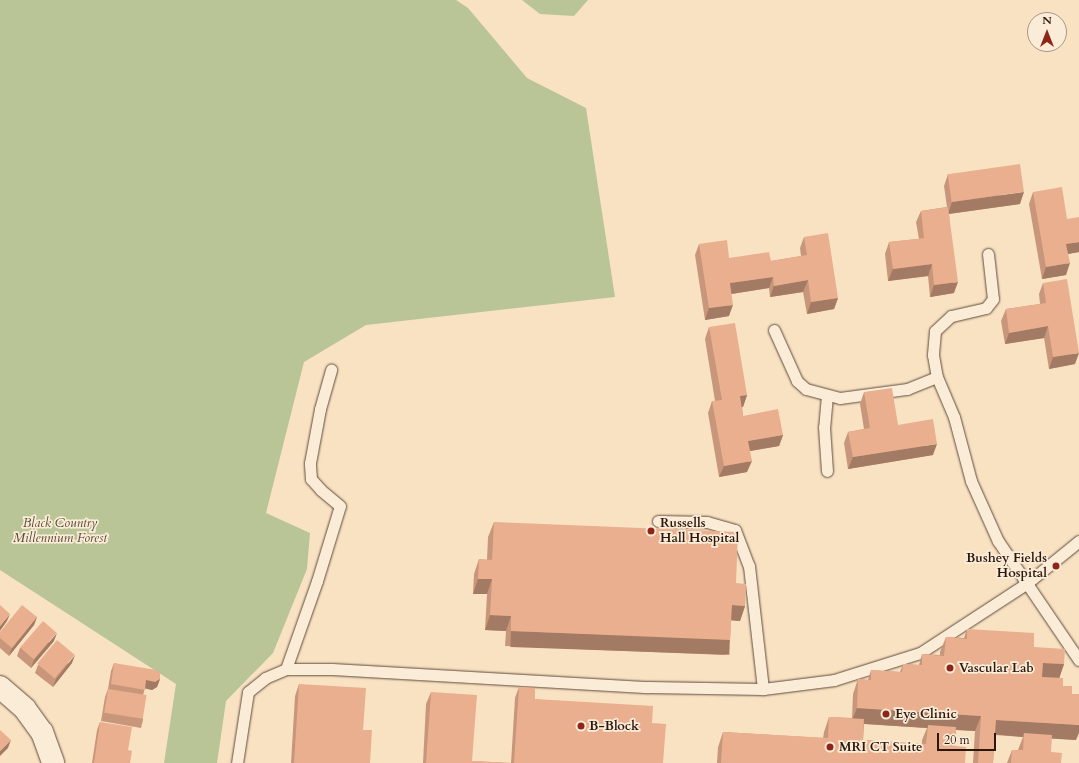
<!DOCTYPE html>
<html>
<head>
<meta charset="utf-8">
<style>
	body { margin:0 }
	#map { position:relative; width:1079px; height:763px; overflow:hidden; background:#f9e2c2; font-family:Cardo,serif }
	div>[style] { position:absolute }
	.green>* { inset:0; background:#b9c497 }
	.roads { filter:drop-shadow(0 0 1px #5e4a3b) drop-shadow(0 0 1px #5e4a3b) }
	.lane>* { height:11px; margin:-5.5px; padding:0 5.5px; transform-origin:5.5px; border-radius:5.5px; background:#fbecd7 }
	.street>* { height:22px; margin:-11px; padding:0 11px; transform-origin:11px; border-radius:11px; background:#fbecd7 }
	.wall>* { inset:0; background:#c8967a }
	.shaded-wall>* { inset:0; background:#a37a63; transform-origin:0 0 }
	.building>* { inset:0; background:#e9af8e; transform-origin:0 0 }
	.dots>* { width:11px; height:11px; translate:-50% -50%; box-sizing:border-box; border:2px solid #fbecd7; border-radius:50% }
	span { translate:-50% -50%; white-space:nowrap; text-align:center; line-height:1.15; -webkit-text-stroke:3.5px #fbecd7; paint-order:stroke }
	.park-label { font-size:13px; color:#564b37; font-style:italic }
	.poi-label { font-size:13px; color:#2b170e; font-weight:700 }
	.left { translate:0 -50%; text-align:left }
	.right { translate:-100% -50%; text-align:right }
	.north { position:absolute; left:1027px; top:12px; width:40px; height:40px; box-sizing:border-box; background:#fbecd7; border:1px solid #a89787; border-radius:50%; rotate:0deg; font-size:11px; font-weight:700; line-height:16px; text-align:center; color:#2b170e }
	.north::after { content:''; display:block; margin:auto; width:14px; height:18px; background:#8f2418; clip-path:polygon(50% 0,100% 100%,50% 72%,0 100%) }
	.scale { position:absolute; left:937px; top:733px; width:59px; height:18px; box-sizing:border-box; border:2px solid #2b170e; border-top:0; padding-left:5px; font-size:12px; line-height:14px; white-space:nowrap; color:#2b170e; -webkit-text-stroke:3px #fbecd7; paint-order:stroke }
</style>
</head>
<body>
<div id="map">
	<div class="green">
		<i style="clip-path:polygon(0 0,456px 0,468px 8px,527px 78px,586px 108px,615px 297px,366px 325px,304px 362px,266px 513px,310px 533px,307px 569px,273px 653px,226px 701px,217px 763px,164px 763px,176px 684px,0 570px)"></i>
		<i style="clip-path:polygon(522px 0,588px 0,574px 16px,540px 14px)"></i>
	</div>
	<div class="roads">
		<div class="lane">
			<i style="left:988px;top:254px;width:45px;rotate:83.7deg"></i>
			<i style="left:993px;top:299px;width:11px;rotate:128deg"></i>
			<i style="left:986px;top:308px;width:36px;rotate:167deg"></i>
			<i style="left:951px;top:316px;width:22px;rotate:137deg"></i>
			<i style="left:935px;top:331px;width:24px;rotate:95deg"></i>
			<i style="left:933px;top:355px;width:22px;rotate:80deg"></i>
			<i style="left:937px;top:377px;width:43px;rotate:67deg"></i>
			<i style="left:954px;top:417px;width:66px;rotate:75.1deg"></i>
			<i style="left:971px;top:481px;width:66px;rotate:65.8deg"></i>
			<i style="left:998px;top:541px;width:144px;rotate:55.8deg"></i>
			<i style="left:774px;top:330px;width:56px;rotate:65.7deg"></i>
			<i style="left:797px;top:381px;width:12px;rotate:42deg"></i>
			<i style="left:806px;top:389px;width:35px;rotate:15deg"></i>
			<i style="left:840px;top:398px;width:68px;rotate:-7.7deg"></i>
			<i style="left:907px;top:389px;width:32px;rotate:-22deg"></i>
			<i style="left:827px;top:395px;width:32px;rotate:95deg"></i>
			<i style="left:824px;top:427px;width:44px;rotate:86.1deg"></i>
			<i style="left:658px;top:521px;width:49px;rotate:1.2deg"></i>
			<i style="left:707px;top:522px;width:29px;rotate:16deg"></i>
			<i style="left:735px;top:530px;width:39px;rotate:69deg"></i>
			<i style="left:749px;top:566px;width:124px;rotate:83.5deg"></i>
			<i style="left:286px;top:669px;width:93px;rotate:-70.6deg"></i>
			<i style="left:317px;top:581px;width:78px;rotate:-73deg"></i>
			<i style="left:340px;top:506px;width:25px;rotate:-140deg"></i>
			<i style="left:321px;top:490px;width:15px;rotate:-132deg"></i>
			<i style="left:311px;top:479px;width:16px;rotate:-94deg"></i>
			<i style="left:310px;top:463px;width:55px;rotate:-79.5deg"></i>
			<i style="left:320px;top:409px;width:41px;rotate:-74.2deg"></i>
			<i style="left:237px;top:763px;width:72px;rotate:-81.2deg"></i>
			<i style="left:248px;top:692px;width:22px;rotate:-39deg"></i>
			<i style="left:265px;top:678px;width:23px;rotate:-23deg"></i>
			<i style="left:286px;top:669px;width:46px"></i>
			<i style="left:332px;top:669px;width:317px;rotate:3.3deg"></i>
			<i style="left:648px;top:687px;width:115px;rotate:1deg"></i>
			<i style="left:763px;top:689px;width:72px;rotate:-7.2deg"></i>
			<i style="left:834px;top:680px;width:90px;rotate:-17.4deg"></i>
			<i style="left:920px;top:653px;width:126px;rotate:-33.1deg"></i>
			<i style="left:1026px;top:584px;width:68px;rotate:-39.1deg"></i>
		</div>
		<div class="street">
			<i style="left:0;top:687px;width:33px;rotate:41deg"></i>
			<i style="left:25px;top:709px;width:29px;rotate:54deg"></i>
			<i style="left:42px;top:732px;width:33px;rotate:70deg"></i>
		</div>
	</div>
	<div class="wall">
		<i style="clip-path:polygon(948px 174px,1020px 204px,949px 214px,954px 293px,930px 297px,928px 276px,888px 281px,885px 254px,889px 242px,919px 239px,916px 222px,921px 211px,947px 207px,944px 186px)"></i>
		<i style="clip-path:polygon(1033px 192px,1067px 219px,1079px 252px,1068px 254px,1066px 275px,1042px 279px,1029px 204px)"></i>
		<i style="clip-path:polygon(804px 237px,838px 298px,834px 309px,807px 314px,803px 292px,770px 297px,769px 288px,731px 294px,729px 316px,705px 320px,695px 255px,699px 244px,729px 258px,771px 261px,801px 256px,800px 248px)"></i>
		<i style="clip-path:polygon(1043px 283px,1075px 364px,1049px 369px,1044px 338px,1005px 344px,1001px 321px,1006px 309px,1040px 304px,1039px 294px)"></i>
		<i style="clip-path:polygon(709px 327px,747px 395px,743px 407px,742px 407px,743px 416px,783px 435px,779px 446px,750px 451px,747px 472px,719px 477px,708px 413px,712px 401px,715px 401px,705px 339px)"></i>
		<i style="clip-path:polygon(864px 392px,898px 425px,933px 455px,848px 469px,844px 443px,848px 432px,864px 429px,860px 404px)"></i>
		<i style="clip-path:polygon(494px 522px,736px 583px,745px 606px,740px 621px,731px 620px,730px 640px,725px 655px,505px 646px,506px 631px,485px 630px,487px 594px,473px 594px,474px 574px,479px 559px,487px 560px,488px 537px)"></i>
		<i style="clip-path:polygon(37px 617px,34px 625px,9px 656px,0 648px,0 632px)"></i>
		<i style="clip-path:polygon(evenodd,967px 629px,1034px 647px,1064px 664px,1059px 678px,1063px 686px,1072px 694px,1076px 740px,1051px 738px,1051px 752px,1061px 763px,1007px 763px,1012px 750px,1018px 750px,1023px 737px,995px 735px,993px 763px,973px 763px,975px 731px,956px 730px,955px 746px,965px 763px,717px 763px,718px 747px,723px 732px,823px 738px,824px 732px,829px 717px,852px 718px,853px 694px,858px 679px,868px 680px,871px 670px,900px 672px,903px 664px,919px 665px,922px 654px,940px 655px,940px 652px,946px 637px,964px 638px,967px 629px,864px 724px,927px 728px,922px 740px,922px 744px,863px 740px,864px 724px)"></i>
		<i style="clip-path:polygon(54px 641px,31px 668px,17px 656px,20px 648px)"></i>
		<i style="clip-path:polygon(72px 663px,53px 687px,35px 673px,38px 665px)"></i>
		<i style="clip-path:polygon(114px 663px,160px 679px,157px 687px,152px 690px,145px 688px,143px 695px,143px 720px,141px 728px,101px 721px,105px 697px,108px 689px,111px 671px)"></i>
		<i style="clip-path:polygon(299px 684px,363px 730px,370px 763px,291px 763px,295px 696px)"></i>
		<i style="clip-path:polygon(519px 687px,535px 699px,652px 723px,663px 763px,423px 763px,426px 704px,431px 692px,472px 761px,511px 763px,515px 698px)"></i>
		<i style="clip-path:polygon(100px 722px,128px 750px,130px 763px,92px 763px,97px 730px)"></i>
	</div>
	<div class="shaded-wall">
		<i style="clip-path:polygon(1024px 192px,1020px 204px,948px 214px,952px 202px)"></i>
		<i style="clip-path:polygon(1079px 242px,1079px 252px,1062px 255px,1066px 244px)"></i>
		<i style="clip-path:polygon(1070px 263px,1066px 275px,1042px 279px,1046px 267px)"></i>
		<i style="clip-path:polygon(932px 264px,928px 276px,888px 281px,893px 269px)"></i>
		<i style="clip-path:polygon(773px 277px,769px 288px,725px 295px,730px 283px)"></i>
		<i style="clip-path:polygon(808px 280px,803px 292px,770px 297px,774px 286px)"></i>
		<i style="clip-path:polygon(958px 282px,954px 293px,930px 297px,934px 285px)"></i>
		<i style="clip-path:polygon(838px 298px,834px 309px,807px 314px,811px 302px)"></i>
		<i style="clip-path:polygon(733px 305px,729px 316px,705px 320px,709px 308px)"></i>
		<i style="clip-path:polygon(1048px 326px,1044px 338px,1005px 344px,1009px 333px)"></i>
		<i style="clip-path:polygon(1079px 353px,1075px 364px,1049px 369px,1053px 357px)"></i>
		<i style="clip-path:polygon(747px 395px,743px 407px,736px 408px,740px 396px)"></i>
		<i style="clip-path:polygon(783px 435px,779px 446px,744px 452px,748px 441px)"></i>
		<i style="clip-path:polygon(937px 444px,933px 455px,848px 469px,853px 457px)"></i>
		<i style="clip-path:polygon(752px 461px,747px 472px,719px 477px,724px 466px)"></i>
		<i style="clip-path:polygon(478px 579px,492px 579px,487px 594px,473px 594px)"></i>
		<i style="clip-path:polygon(732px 605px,745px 606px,740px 621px,726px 620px)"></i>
		<i style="clip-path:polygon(10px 614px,7px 621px,0 631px,0 626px)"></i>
		<i style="clip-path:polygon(490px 615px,511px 616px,506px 631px,485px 630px)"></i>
		<i style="clip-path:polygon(37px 617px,34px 625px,9px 656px,12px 648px)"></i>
		<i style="left:511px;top:631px;width:219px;height:16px;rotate:2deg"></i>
		<i style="clip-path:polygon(57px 633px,54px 641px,31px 668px,34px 660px)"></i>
		<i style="clip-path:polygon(75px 655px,72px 663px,53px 687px,56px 679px)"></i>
		<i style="clip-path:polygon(1043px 663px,1064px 664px,1059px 679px,1037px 677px)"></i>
		<i style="clip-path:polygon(160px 679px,157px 687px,152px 690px,143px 688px,146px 680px)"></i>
		<i style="clip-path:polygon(857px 708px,981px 716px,975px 731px,927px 728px,928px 725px,927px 728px,851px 723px)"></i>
		<i style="clip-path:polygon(996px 720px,1079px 725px,1079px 733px,1076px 740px,1024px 737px,1024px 733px,1023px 737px,991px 734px)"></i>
		<i style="clip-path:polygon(11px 740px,8px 748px,0 756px,0 751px)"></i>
	</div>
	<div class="building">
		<i style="left:1020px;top:164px;width:28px;height:73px;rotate:82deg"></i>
		<i style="clip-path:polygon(1062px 187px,1067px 219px,1079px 217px,1079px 242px,1066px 244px,1070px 263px,1046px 267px,1033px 192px)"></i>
		<i style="clip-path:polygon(948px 207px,958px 282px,934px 285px,932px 264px,893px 269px,889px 242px,924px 238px,921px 211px)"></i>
		<i style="clip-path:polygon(828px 233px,838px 298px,811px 302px,808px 280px,774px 286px,773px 277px,730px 283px,733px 305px,709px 308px,699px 244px,727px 240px,729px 258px,769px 252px,771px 261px,807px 255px,804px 237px)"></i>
		<i style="clip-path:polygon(1067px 279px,1079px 353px,1053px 357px,1048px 326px,1009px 333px,1006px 309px,1046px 303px,1043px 283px)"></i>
		<i style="clip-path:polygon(735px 323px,747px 395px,740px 396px,743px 416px,778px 409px,783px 435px,748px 441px,752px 461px,724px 466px,712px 401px,722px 400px,709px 327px)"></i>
		<i style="clip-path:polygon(892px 388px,898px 425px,933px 419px,937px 444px,853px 457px,848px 432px,870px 428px,864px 392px)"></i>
		<i style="clip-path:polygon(494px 522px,738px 532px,736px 583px,746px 584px,745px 606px,732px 605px,730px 640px,511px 631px,511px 616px,490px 615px,492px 579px,478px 579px,479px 559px,492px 560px)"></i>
		<i style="clip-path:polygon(0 605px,10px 614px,0 626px)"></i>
		<i style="clip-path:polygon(22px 605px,37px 617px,12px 648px,0 638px,0 632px)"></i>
		<i style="left:43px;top:621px;width:18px;height:35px;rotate:41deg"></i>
		<i style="clip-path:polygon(967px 629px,1034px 633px,1034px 647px,1065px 649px,1064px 664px,1043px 663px,1042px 677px,1063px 678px,1063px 686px,1072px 686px,1072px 694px,1079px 694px,1079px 725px,996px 720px,993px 763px,978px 763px,981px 716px,857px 708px,858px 679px,871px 680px,871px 670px,902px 672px,903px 664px,922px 665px,922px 654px,944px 656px,946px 637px,967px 639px)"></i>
		<i style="left:57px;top:640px;width:23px;height:31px;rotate:40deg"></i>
		<i style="clip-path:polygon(114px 663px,156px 670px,160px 673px,160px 679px,155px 682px,146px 680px,145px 690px,111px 684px)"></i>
		<i style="clip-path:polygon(299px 684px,366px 688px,363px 730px,372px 730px,370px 763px,294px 763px)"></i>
		<i style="clip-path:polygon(519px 687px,535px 688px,535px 699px,653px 706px,652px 723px,666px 724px,663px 763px,514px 763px)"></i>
		<i style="left:108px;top:689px;width:39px;height:24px;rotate:9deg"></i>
		<i style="clip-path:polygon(431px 692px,477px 695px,472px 761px,512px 763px,426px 763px)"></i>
		<i style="clip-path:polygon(829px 717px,864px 719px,863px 740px,926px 744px,928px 725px,956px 727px,955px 746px,966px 747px,965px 763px,721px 763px,723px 732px,828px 738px)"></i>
		<i style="clip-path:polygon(100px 722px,132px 727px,128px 750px,132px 751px,130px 763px,94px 763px)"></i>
		<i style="clip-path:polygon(0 730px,11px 740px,0 751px)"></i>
		<i style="clip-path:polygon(1024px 733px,1052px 735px,1051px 752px,1062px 753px,1061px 763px,1011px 763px,1012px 750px,1023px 750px)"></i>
	</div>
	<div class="dots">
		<i style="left:651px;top:531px;background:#8f2418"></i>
		<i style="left:1056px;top:566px;background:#8f2418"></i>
		<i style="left:950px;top:668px;background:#8f2418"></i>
		<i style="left:886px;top:714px;background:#8f2418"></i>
		<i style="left:581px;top:726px;background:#8f2418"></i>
		<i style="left:830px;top:747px;background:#8f2418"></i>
	</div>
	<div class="park-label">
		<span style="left:60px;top:531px">Black Country<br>Millennium Forest</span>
	</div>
	<div class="poi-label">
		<span class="left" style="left:660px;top:531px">Russells<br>Hall Hospital</span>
		<span class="right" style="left:1047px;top:566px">Bushey Fields<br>Hospital</span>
		<span class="left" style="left:959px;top:668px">Vascular Lab</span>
		<span class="left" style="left:895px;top:714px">Eye Clinic</span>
		<span class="left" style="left:589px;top:726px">B-Block</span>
		<span class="left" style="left:839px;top:747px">MRI CT Suite</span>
	</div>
	<div class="north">N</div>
	<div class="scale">20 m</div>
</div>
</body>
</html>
